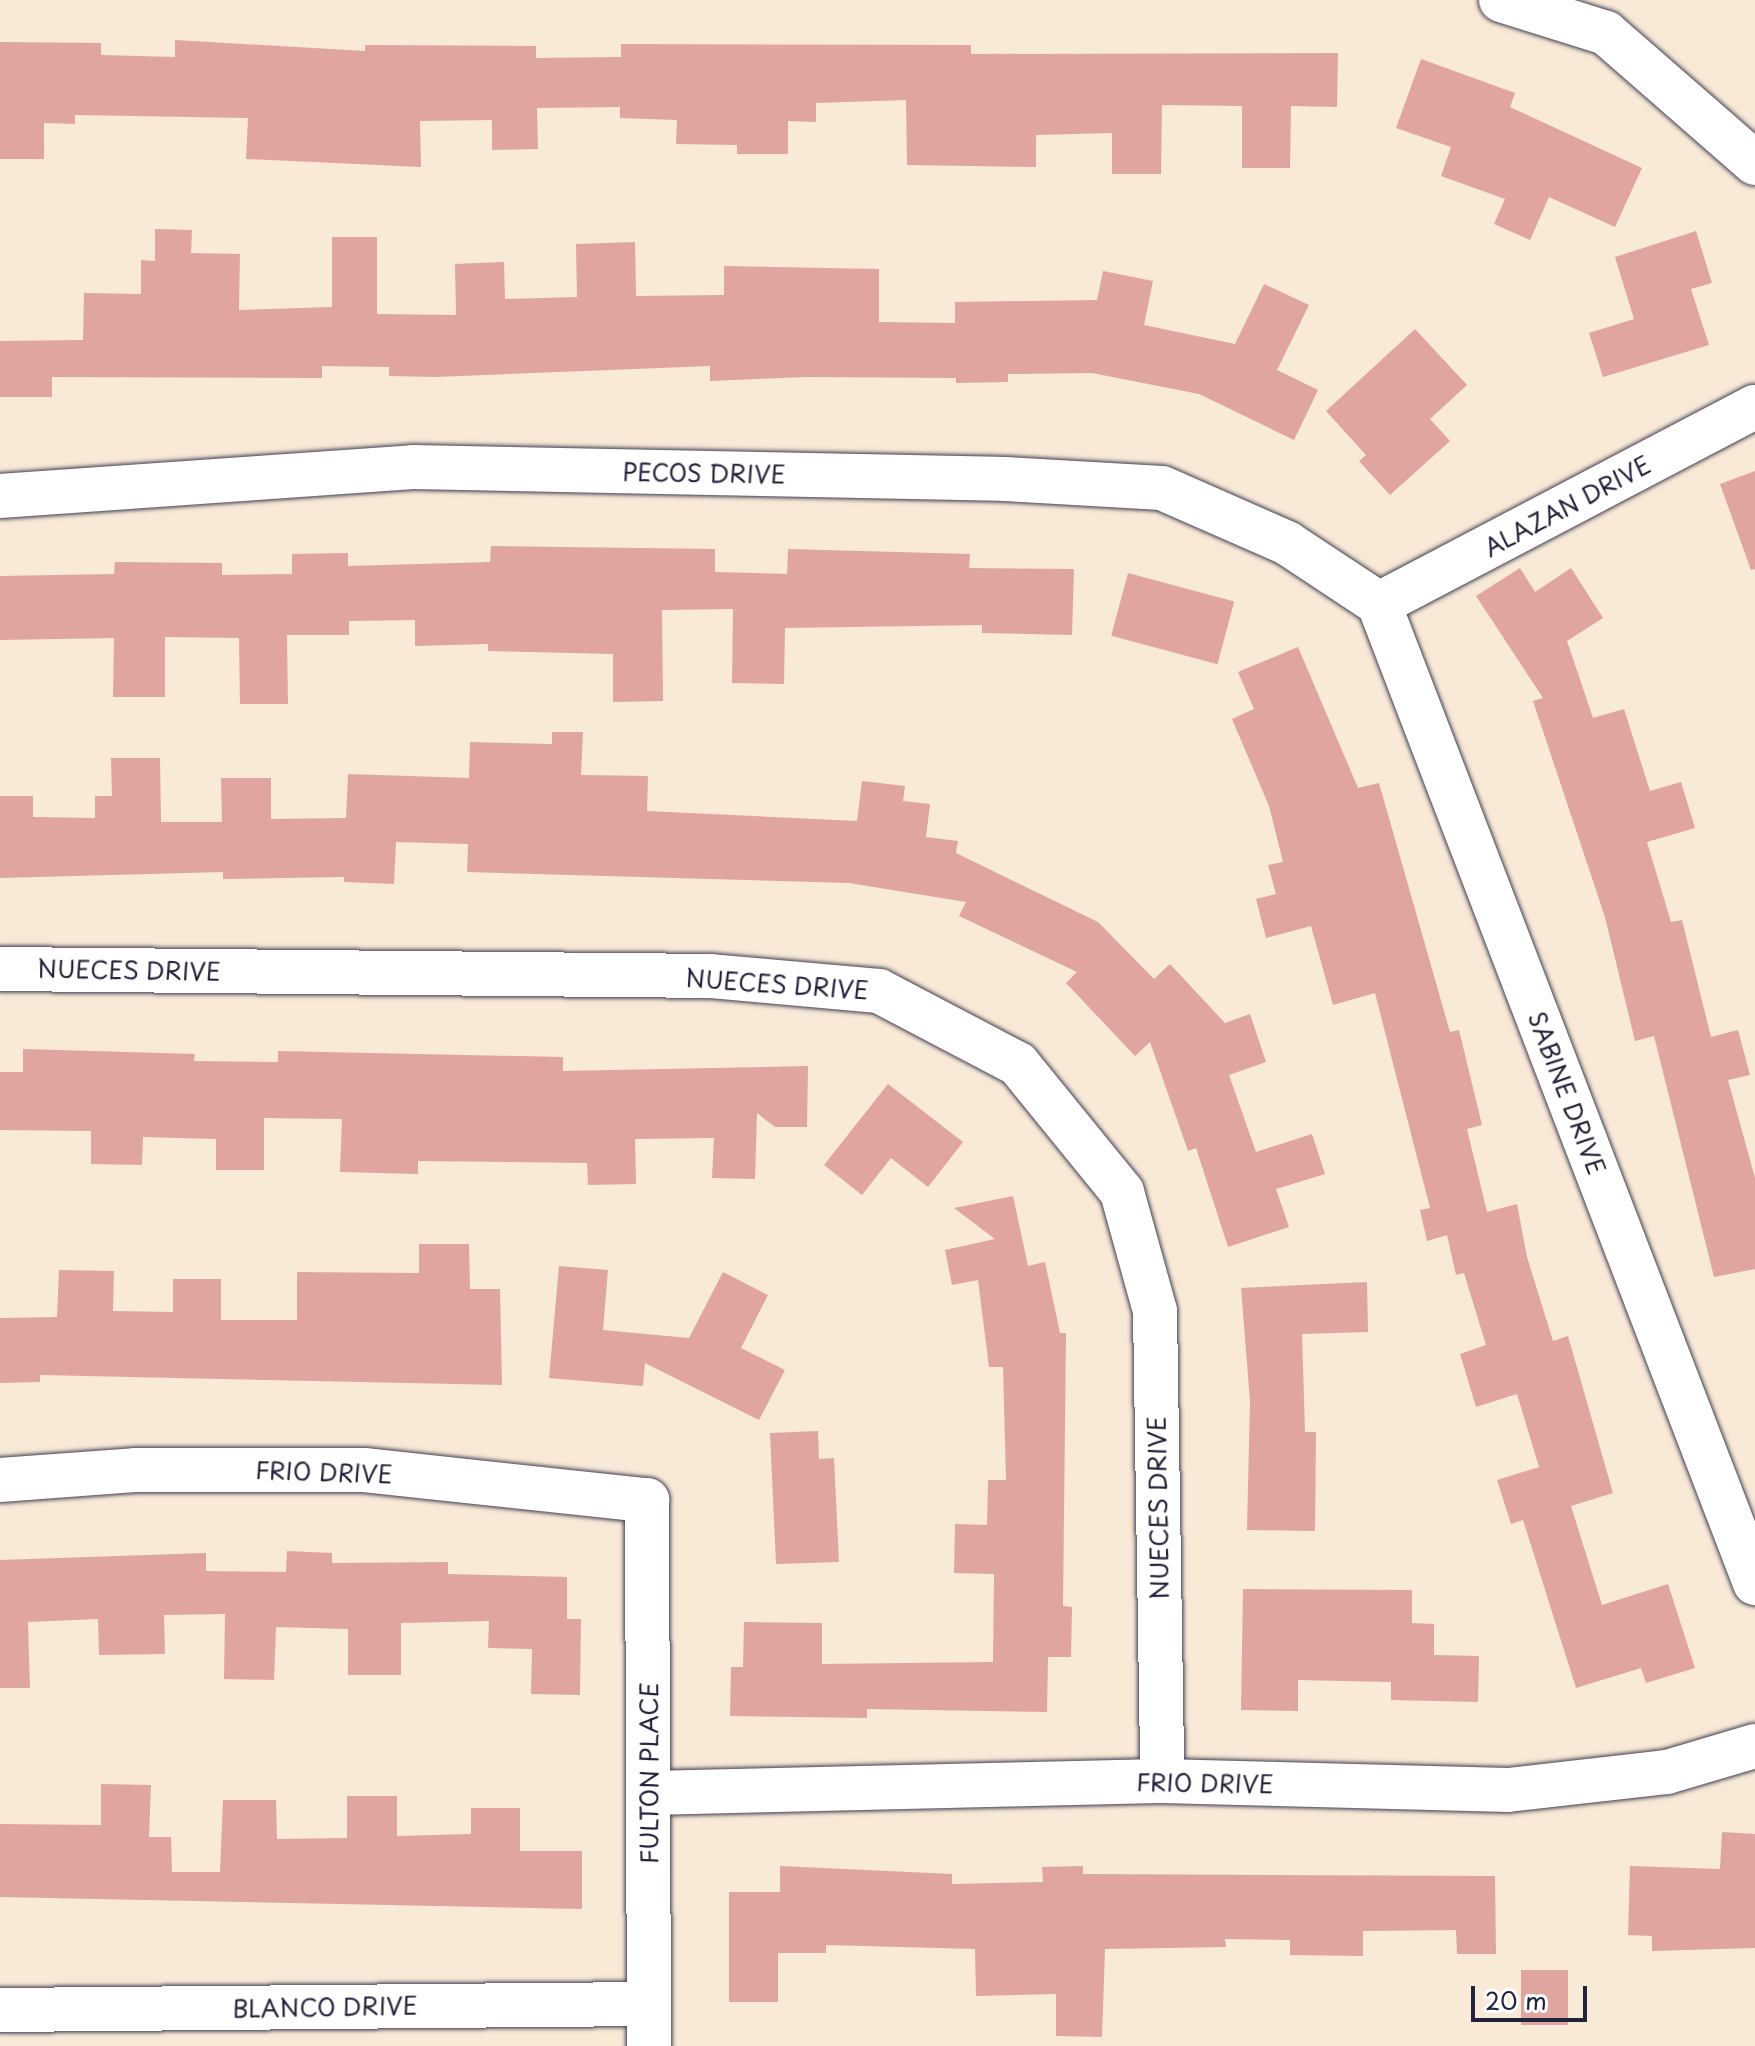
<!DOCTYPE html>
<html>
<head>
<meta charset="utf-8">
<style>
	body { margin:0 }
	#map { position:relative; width:1755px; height:2046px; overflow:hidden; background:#f9e9d7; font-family:"Playpen Sans",sans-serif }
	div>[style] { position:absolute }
	.building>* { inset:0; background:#e0a59f; transform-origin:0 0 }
	.roads { filter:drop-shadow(0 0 2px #424052) drop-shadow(0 0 2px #424052) }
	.minor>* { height:44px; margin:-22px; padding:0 22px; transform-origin:22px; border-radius:22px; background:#fff }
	span { translate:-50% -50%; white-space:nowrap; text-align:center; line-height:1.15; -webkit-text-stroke:6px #fff; paint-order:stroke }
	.street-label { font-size:24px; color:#22223b }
	.scale { position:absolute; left:1471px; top:1986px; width:116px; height:36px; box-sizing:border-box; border:4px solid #22223b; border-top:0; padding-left:10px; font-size:24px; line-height:28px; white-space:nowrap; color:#22223b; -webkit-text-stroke:6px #fff; paint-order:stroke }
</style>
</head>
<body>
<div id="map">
	<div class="building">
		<i style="clip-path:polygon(175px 40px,365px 51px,365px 45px,536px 46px,536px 58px,621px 57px,621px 44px,971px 45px,971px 54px,1338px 53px,1337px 107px,1291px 106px,1290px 168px,1242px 168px,1242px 106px,1162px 105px,1161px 174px,1112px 174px,1112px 133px,1036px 135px,1036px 167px,907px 165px,906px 100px,816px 103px,816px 122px,788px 121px,788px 154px,737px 154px,737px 145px,676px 144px,677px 120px,620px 118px,620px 107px,537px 108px,538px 149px,492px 150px,492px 120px,420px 121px,421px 167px,246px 159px,248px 118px,75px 115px,75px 124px,44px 123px,44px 159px,0 159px,0 42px,101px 43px,101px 55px,175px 57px)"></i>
		<i style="clip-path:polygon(1421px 59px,1515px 93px,1510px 107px,1642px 168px,1615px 227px,1549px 197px,1530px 240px,1494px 224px,1505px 199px,1441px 176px,1451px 147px,1396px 128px)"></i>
		<i style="clip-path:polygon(155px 229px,192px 230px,191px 253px,240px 254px,239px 310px,332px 307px,332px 237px,377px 237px,377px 314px,456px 315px,455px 264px,504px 262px,505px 299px,577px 297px,576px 244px,635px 242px,636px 296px,724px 295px,724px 266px,879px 269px,879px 322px,955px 323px,955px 302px,1097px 300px,1103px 271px,1153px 281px,1144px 325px,1235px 344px,1264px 284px,1309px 305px,1277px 370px,1318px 390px,1294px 440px,1199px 394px,1092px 373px,1008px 374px,1008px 382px,956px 383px,956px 378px,807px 377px,710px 381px,710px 366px,436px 377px,389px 376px,389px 367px,322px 366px,322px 378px,52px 377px,52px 397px,0 397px,0 341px,83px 340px,84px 293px,141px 294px,141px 260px,155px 261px)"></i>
		<i style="clip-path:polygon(1696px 231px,1712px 283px,1691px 289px,1709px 345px,1603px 377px,1589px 333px,1634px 319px,1615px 257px)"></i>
		<i style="clip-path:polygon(1415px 329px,1467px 385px,1430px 419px,1450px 441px,1390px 495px,1359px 461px,1366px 455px,1326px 411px)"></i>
		<i style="clip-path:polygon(1755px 471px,1755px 569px,1751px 570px,1720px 484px)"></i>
		<i style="clip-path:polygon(491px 546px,715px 549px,715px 572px,787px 574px,788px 549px,970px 554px,969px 568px,1074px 569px,1072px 635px,982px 633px,982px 625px,785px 628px,784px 684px,732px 683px,733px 609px,662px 610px,663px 701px,613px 702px,613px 654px,488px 651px,488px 644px,415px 646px,415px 620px,349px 621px,349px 635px,287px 635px,288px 704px,240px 704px,239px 638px,165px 637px,165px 697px,113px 697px,114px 638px,0 640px,0 576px,114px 574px,115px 562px,222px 563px,222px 575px,292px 574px,292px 554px,348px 553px,348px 566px,490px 562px)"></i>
		<i style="clip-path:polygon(1520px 568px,1535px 592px,1571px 568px,1603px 618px,1567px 641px,1593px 718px,1624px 709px,1650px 791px,1681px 782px,1695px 828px,1647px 842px,1671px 922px,1682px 920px,1711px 1037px,1738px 1030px,1750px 1075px,1728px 1080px,1755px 1178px,1755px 1269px,1714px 1277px,1654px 1036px,1635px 1041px,1605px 917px,1533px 701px,1543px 698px,1476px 596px)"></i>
		<i style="left:1128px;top:573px;width:110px;height:65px;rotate:15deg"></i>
		<i style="clip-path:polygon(1298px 647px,1358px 788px,1379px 783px,1450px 1032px,1459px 1030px,1482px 1125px,1467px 1129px,1487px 1212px,1517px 1204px,1527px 1257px,1553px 1341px,1568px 1336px,1613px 1493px,1571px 1506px,1602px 1605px,1668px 1584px,1695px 1668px,1646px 1683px,1641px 1668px,1576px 1688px,1523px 1520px,1511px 1524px,1497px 1480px,1539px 1467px,1517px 1394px,1476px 1407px,1460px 1354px,1486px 1345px,1464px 1273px,1456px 1275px,1447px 1235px,1427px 1241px,1420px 1210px,1430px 1208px,1375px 993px,1333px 1005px,1311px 926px,1266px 938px,1256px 899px,1276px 894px,1268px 865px,1283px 862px,1269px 806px,1232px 719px,1254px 709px,1238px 672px)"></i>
		<i style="clip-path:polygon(552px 732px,583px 732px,581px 775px,648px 776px,647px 811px,857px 821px,862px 781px,905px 786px,903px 801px,930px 804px,926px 837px,958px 841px,956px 853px,1098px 922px,1154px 979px,1170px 964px,1225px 1023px,1250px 1014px,1266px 1062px,1229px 1075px,1256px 1152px,1312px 1134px,1325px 1174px,1276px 1189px,1289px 1227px,1228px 1247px,1196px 1148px,1188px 1151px,1150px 1042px,1135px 1056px,1066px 983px,1077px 972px,959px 916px,966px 902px,849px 883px,467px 872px,468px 844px,396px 842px,394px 884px,344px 882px,344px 877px,223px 879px,223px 872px,0 878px,0 796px,33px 796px,33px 817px,95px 818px,95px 796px,112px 796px,111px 758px,160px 758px,161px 822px,222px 822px,221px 778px,271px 778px,271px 819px,346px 818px,348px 774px,469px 778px,470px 742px,552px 744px)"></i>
		<i style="clip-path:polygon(23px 1049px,195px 1054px,194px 1061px,278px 1062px,278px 1051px,563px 1057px,563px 1071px,808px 1066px,807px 1127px,775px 1127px,757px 1113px,755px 1179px,712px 1178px,714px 1138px,635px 1139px,636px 1184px,588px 1185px,587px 1163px,418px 1161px,418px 1174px,340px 1172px,342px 1119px,264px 1118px,264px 1170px,216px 1170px,216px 1139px,143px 1137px,142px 1165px,91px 1164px,91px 1131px,0 1130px,0 1072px,23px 1072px)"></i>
		<i style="clip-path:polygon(888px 1084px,963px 1142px,928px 1187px,891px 1158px,862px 1195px,824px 1165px)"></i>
		<i style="clip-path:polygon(1013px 1196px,1028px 1266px,1045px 1262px,1060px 1333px,1066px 1333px,1063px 1606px,1072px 1607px,1071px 1657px,1048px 1657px,1047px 1712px,867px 1709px,867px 1718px,730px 1716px,731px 1667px,743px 1667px,744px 1622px,822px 1623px,822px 1664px,993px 1662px,994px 1574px,954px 1573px,955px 1524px,987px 1525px,988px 1480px,1006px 1480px,1003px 1367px,989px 1367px,978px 1280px,952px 1285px,945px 1250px,995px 1239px,954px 1208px)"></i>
		<i style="clip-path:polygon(419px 1244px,469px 1244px,470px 1289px,500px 1289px,502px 1385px,40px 1375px,40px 1382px,0 1383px,0 1318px,57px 1317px,59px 1270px,114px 1271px,113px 1311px,173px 1312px,173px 1279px,221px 1279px,221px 1320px,297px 1320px,297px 1272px,419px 1273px)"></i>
		<i style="clip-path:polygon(559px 1266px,608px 1270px,603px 1330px,689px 1338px,723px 1272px,768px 1295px,741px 1348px,785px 1370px,759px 1420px,645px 1363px,643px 1386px,549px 1378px)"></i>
		<i style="clip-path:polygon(1367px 1282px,1368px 1332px,1302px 1334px,1305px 1432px,1316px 1432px,1315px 1531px,1247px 1530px,1250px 1401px,1241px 1288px)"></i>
		<i style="clip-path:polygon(818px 1431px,819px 1459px,834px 1458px,839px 1562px,776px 1564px,770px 1433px)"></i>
		<i style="clip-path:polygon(287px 1551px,332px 1553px,332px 1563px,448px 1562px,448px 1574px,567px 1577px,567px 1619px,581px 1619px,580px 1695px,531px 1694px,532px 1649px,488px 1648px,489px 1621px,401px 1623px,401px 1675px,348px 1675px,348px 1629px,276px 1627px,274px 1680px,224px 1679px,225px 1614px,164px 1615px,165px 1654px,99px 1655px,98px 1619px,28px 1622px,30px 1688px,0 1688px,0 1560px,206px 1553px,206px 1571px,286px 1572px)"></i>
		<i style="clip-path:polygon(1243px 1589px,1412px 1590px,1412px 1623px,1434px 1624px,1434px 1655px,1479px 1656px,1478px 1702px,1391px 1700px,1391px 1682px,1298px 1680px,1298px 1711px,1241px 1710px)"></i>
		<i style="clip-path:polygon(101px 1784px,151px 1785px,149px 1837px,171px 1837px,172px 1872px,220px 1872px,223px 1800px,276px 1800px,277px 1839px,347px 1838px,347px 1796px,397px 1796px,397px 1836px,471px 1834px,471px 1808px,520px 1808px,520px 1851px,582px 1851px,582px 1909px,0 1897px,0 1824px,101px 1825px)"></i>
		<i style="clip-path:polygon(1722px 1832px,1755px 1834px,1755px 1948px,1652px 1951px,1652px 1936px,1628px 1935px,1630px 1866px,1720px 1869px)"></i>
		<i style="clip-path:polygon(780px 1866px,952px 1874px,952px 1884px,1043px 1882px,1042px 1867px,1083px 1866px,1083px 1874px,1495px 1876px,1496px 1954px,1457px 1954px,1456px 1930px,1363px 1931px,1363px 1956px,1290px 1955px,1290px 1940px,1225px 1939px,1226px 1947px,1105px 1949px,1102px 2037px,1056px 2036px,1056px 1994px,976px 1996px,975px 1949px,826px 1945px,826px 1953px,778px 1953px,778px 2002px,729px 2002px,729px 1892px,780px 1892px)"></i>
		<i style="left:1568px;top:1970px;width:55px;height:47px;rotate:90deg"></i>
	</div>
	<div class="roads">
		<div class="minor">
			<i style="left:1501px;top:0;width:110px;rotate:17.4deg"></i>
			<i style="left:1606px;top:33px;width:198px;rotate:41.1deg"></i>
			<i style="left:0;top:496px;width:414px;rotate:-4deg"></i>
			<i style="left:413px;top:467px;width:592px;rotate:1.16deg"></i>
			<i style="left:1005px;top:479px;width:157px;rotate:3.3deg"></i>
			<i style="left:1162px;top:488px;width:137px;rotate:23.7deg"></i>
			<i style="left:1287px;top:543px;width:110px;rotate:33.5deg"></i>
			<i style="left:1379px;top:604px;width:1049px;rotate:68.99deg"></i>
			<i style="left:1379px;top:604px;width:424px;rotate:-27.7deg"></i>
			<i style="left:0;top:969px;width:711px;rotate:0.56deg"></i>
			<i style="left:711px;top:976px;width:169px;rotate:5.1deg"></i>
			<i style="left:879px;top:991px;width:157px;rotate:27.7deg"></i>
			<i style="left:1018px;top:1064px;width:165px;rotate:50.9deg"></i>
			<i style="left:1122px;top:1192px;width:123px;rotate:74.5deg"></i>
			<i style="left:1155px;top:1311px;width:470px;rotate:89.1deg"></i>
			<i style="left:0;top:1480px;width:135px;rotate:-4.2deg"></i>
			<i style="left:135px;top:1470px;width:229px"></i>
			<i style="left:364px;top:1470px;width:285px;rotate:6.1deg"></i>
			<i style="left:647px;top:1500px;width:546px;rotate:89.79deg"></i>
			<i style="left:649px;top:1793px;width:513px;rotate:-1.34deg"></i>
			<i style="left:1162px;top:1781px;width:346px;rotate:1.5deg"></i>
			<i style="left:1508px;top:1790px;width:160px;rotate:-6.5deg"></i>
			<i style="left:1667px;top:1772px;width:92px;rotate:-16.5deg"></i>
			<i style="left:0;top:2010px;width:649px;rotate:-0.53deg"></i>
		</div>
	</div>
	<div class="street-label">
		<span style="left:704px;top:473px;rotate:1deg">PECOS DRIVE</span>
		<span style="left:1567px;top:506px;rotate:-28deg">ALAZAN DRIVE</span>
		<span style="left:129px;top:970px;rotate:1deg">NUECES DRIVE</span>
		<span style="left:777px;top:984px;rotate:4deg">NUECES DRIVE</span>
		<span style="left:1567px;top:1093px;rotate:69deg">SABINE DRIVE</span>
		<span style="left:324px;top:1472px;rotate:2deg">FRIO DRIVE</span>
		<span style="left:1158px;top:1508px;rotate:-91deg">NUECES DRIVE</span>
		<span style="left:649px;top:1773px;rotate:-90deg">FULTON PLACE</span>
		<span style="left:1205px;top:1783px;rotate:1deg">FRIO DRIVE</span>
		<span style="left:325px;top:2007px;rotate:-1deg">BLANCO DRIVE</span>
	</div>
	<div class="scale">20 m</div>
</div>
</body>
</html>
